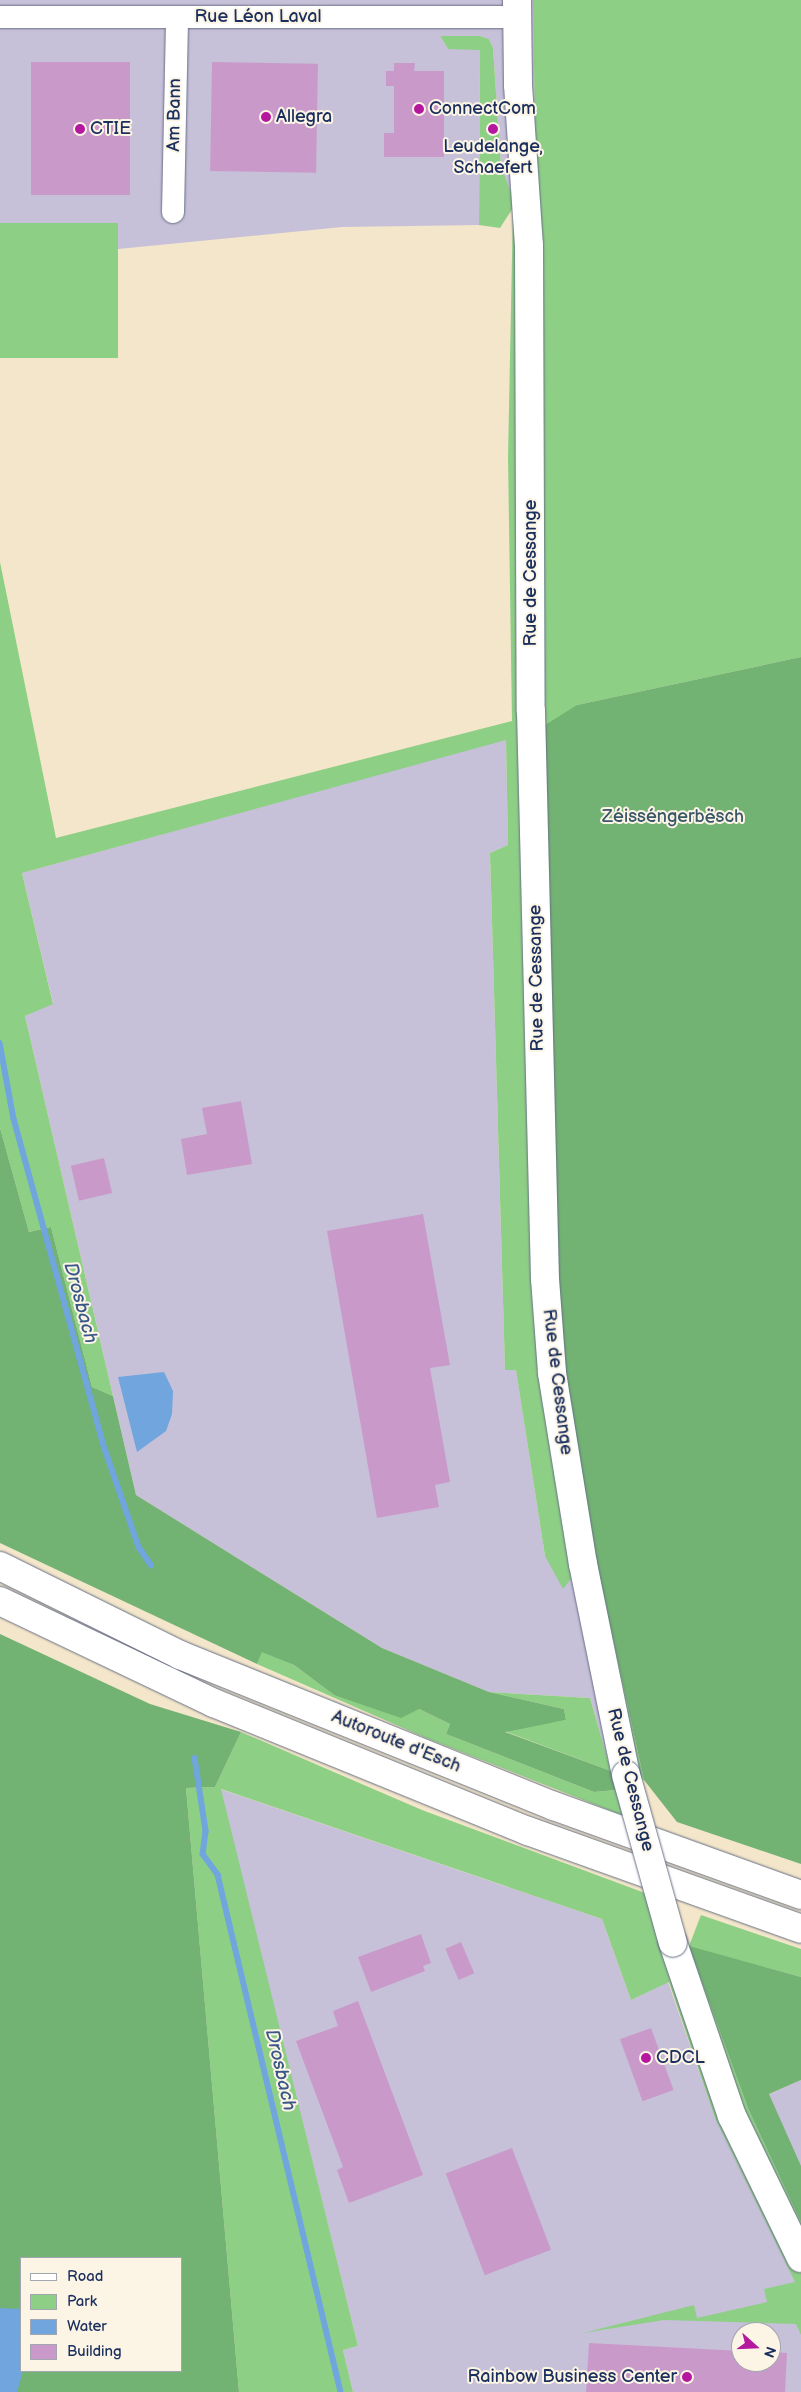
<!DOCTYPE html>
<html>
<head>
<meta charset="utf-8">
<style>
	body { margin:0 }
	#map { position:relative; width:801px; height:2392px; overflow:hidden; background:#f3e6ca; font-family:"Balsamiq Sans",sans-serif }
	div>[style] { position:absolute }
	.industrial>* { inset:0; background:#c7c0d9 }
	.green>* { inset:0; background:#8ecf86; transform-origin:0 0 }
	.forest>* { inset:0; background:#72b273 }
	.water>* { inset:0; background:#70a5dd }
	.stream>* { height:5.5px; margin:-2.75px; padding:0 2.75px; transform-origin:2.75px; border-radius:2.75px; background:#70a5dd }
	.building>* { inset:0; background:#c99ac9; transform-origin:0 0 }
	.roads { filter:drop-shadow(0 0 1px #676f84) drop-shadow(0 0 1px #676f84) }
	.minor>* { height:22px; margin:-11px; padding:0 11px; transform-origin:11px; border-radius:11px; background:#fff }
	.major>* { height:28px; margin:-14px; padding:0 14px; transform-origin:14px; border-radius:14px; background:#fff }
	.highway>* { height:28px; margin:-14px; padding:0 14px; transform-origin:14px; border-radius:14px; background:#fff }
	.bridges { filter:drop-shadow(0 0 1px #676f84) drop-shadow(0 0 1px #676f84) }
	.major-bridge>* { height:28px; margin:-14px; padding:0 14px; transform-origin:14px; border-radius:14px; background:#fff }
	.dots>* { width:14px; height:14px; translate:-50% -50%; box-sizing:border-box; border:2px solid #fcf5e5; border-radius:50% }
	span { translate:-50% -50%; white-space:nowrap; text-align:center; line-height:1.15; -webkit-text-stroke:4px #fcf5e5; paint-order:stroke }
	.street-label { font-size:18px; color:#1b2f5e }
	.poi-label { font-size:18px; color:#1b2f5e }
	.left { translate:0 -50%; text-align:left }
	.right { translate:-100% -50%; text-align:right }
	.park-label { font-size:18px; color:#385768 }
	.water-label { font-size:19px; color:#39588a; font-style:italic }
	.legend { position:absolute; left:20px; top:2257px; width:162px; height:115px; box-sizing:border-box; background:#fcf5e5; border:1px solid #a2a6af; margin:0; padding:6px 9px; list-style:none; font-size:15px; color:#1b2f5e }
	.legend li { display:flex; align-items:center; gap:10px; height:25px }
	.legend b { width:25px; border:1px solid #a2a6af }
	.north { position:absolute; left:731px; top:2322px; width:50px; height:50px; box-sizing:border-box; background:#fcf5e5; border:1px solid #a2a6af; border-radius:50%; rotate:110deg; font-size:14px; font-weight:700; line-height:20px; text-align:center; color:#1b2f5e }
	.north::after { content:''; display:block; margin:auto; width:18px; height:22px; background:#b5179e; clip-path:polygon(50% 0,100% 100%,50% 72%,0 100%) }
</style>
</head>
<body>
<div id="map">
	<div class="industrial">
		<i style="clip-path:polygon(0 0,533px 0,535px 128px,529px 245px,501px 166px,493px 48px,489px 39px,480px 36px,440px 36px,448px 49px,480px 49px,479px 225px,342px 227px,118px 249px,118px 223px,0 225px)"></i>
		<i style="clip-path:polygon(506px 739px,508px 845px,490px 853px,505px 1370px,516px 1369px,545px 1556px,583px 1564px,626px 1775px,611px 1771px,590px 1698px,489px 1692px,382px 1648px,136px 1495px,25px 1016px,53px 1003px,22px 873px)"></i>
		<i style="clip-path:polygon(evenodd,220px 1789px,602px 1919px,631px 2000px,668px 1982px,715px 2118px,801px 2080px,801px 2392px,353px 2392px,343px 2350px,358px 2346px,220px 1789px,741px 2332px,771px 2332px,771px 2362px,741px 2362px,741px 2332px)"></i>
	</div>
	<div class="green">
		<i style="clip-path:polygon(533px 0,801px 0,801px 657px,577px 705px,595px 1558px,644px 1780px,626px 1775px,582px 1565px,563px 1589px,545px 1556px,516px 1370px,505px 1370px,490px 853px,508px 845px,506px 740px,22px 873px,53px 1004px,25px 1016px,113px 1396px,92px 1387px,51px 1227px,29px 1232px,0 1128px,0 562px,56px 838px,512px 721px,508px 457px,513px 208px,500px 228px,479px 225px,480px 50px,448px 49px,440px 36px,480px 36px,489px 39px,493px 48px,501px 166px,530px 243px,535px 128px)"></i>
		<i style="left:118px;top:223px;width:135px;height:118px;rotate:90deg"></i>
		<i style="clip-path:polygon(262px 1651px,294px 1665px,334px 1695px,419px 1709px,450px 1724px,446px 1734px,594px 1792px,616px 1790px,624px 1816px,426px 1738px,257px 1664px)"></i>
		<i style="clip-path:polygon(489px 1692px,590px 1698px,611px 1771px,504px 1731px,566px 1720px,564px 1709px)"></i>
		<i style="clip-path:polygon(241px 1732px,422px 1810px,645px 1893px,657px 1938px,689px 1946px,701px 1915px,801px 1949px,801px 1977px,690px 1947px,748px 2108px,801px 2222px,801px 2335px,796px 2324px,664px 2320px,583px 2333px,694px 2305px,697px 2318px,767px 2302px,764px 2289px,795px 2282px,715px 2118px,669px 1982px,631px 2000px,602px 1919px,221px 1789px,358px 2346px,343px 2350px,353px 2392px,239px 2392px,186px 1788px,215px 1787px)"></i>
	</div>
	<div class="forest">
		<i style="clip-path:polygon(801px 657px,801px 1864px,677px 1822px,644px 1780px,595px 1558px,562px 1373px,554px 1278px,542px 727px,577px 705px)"></i>
		<i style="clip-path:polygon(0 1128px,29px 1232px,51px 1227px,92px 1387px,113px 1396px,136px 1495px,382px 1648px,489px 1692px,564px 1709px,566px 1720px,505px 1732px,611px 1771px,616px 1790px,594px 1792px,446px 1734px,450px 1724px,419px 1709px,401px 1718px,334px 1695px,294px 1665px,262px 1652px,257px 1664px,0 1543px)"></i>
		<i style="clip-path:polygon(evenodd,0 1634px,150px 1704px,241px 1732px,215px 1787px,186px 1788px,239px 2392px,0 2392px,0 1634px,21px 2258px,181px 2258px,181px 2371px,21px 2371px,21px 2258px)"></i>
		<i style="clip-path:polygon(689px 1946px,801px 1977px,801px 2080px,769px 2094px,801px 2166px,801px 2222px,748px 2108px)"></i>
	</div>
	<div class="water">
		<i style="clip-path:polygon(164px 1372px,173px 1391px,172px 1414px,166px 1431px,137px 1452px,118px 1377px)"></i>
		<i style="clip-path:polygon(0 2308px,21px 2309px,23px 2371px,17px 2392px,0 2392px)"></i>
	</div>
	<div class="stream">
		<i style="left:0;top:1043px;width:77px;rotate:79.6deg"></i>
		<i style="left:14px;top:1119px;width:342px;rotate:74.6deg"></i>
		<i style="left:105px;top:1449px;width:104px;rotate:70.9deg"></i>
		<i style="left:139px;top:1547px;width:22px;rotate:56deg"></i>
		<i style="left:195px;top:1758px;width:74px;rotate:81.4deg"></i>
		<i style="left:206px;top:1831px;width:23px;rotate:97deg"></i>
		<i style="left:203px;top:1854px;width:26px;rotate:54deg"></i>
		<i style="left:218px;top:1875px;width:531px;rotate:76.62deg"></i>
	</div>
	<div class="building">
		<i style="left:31px;top:62px;width:99px;height:133px"></i>
		<i style="left:212px;top:62px;width:106px;height:109px;rotate:1deg"></i>
		<i style="clip-path:polygon(394px 63px,415px 63px,414px 71px,444px 71px,444px 157px,384px 157px,384px 133px,394px 133px,394px 86px,386px 86px,386px 71px,394px 71px)"></i>
		<i style="clip-path:polygon(241px 1101px,252px 1164px,187px 1175px,181px 1139px,207px 1134px,202px 1108px)"></i>
		<i style="left:104px;top:1158px;width:36px;height:34px;rotate:77deg"></i>
		<i style="clip-path:polygon(423px 1214px,450px 1365px,430px 1368px,450px 1482px,435px 1485px,439px 1507px,377px 1518px,327px 1231px)"></i>
		<i style="clip-path:polygon(421px 1934px,431px 1963px,423px 1966px,425px 1971px,371px 1992px,358px 1957px)"></i>
		<i style="left:461px;top:1942px;width:34px;height:17px;rotate:67deg"></i>
		<i style="clip-path:polygon(358px 2001px,423px 2175px,349px 2203px,337px 2170px,343px 2167px,296px 2041px,338px 2026px,333px 2011px)"></i>
		<i style="left:651px;top:2028px;width:66px;height:33px;rotate:70deg"></i>
		<i style="left:512px;top:2148px;width:109px;height:71px;rotate:69deg"></i>
		<i style="clip-path:polygon(589px 2343px,741px 2351px,741px 2362px,771px 2362px,771px 2352px,787px 2353px,785px 2392px,586px 2392px)"></i>
	</div>
	<div class="roads">
		<div class="minor">
			<i style="left:0;top:17px;width:517px"></i>
			<i style="left:173px;top:212px;width:194px;rotate:-88.8deg"></i>
		</div>
		<div class="major">
			<i style="left:517px;top:0;width:85px;rotate:89.3deg"></i>
			<i style="left:518px;top:85px;width:160px;rotate:86.1deg"></i>
			<i style="left:529px;top:245px;width:466px;rotate:89.8deg"></i>
			<i style="left:531px;top:711px;width:568px;rotate:88.59deg"></i>
			<i style="left:545px;top:1279px;width:94px;rotate:85.7deg"></i>
			<i style="left:552px;top:1373px;width:193px;rotate:80.8deg"></i>
			<i style="left:583px;top:1564px;width:215px;rotate:78.5deg"></i>
			<i style="left:673px;top:1943px;width:183px;rotate:71.2deg"></i>
			<i style="left:732px;top:2116px;width:158px;rotate:64.1deg"></i>
		</div>
		<div class="highway">
			<i style="left:0;top:1566px;width:201px;rotate:26.3deg"></i>
			<i style="left:180px;top:1655px;width:403px;rotate:22deg"></i>
			<i style="left:554px;top:1806px;width:263px;rotate:19.8deg"></i>
			<i style="left:0;top:1601px;width:237px;rotate:25.5deg"></i>
			<i style="left:214px;top:1703px;width:339px;rotate:22.2deg"></i>
			<i style="left:528px;top:1831px;width:290px;rotate:19.7deg"></i>
		</div>
	</div>
	<div class="bridges">
		<div class="major-bridge">
			<i style="left:626px;top:1775px;width:174px;rotate:74.4deg"></i>
		</div>
	</div>
	<div class="dots">
		<i style="left:419px;top:109px;background:#b5179e"></i>
		<i style="left:266px;top:117px;background:#b5179e"></i>
		<i style="left:80px;top:129px;background:#b5179e"></i>
		<i style="left:493px;top:129px;background:#b5179e"></i>
		<i style="left:646px;top:2058px;background:#b5179e"></i>
		<i style="left:687px;top:2377px;background:#b5179e"></i>
	</div>
	<div class="street-label">
		<span style="left:258px;top:17px">Rue Léon Laval</span>
		<span style="left:175px;top:115px;rotate:-89deg">Am Bann</span>
		<span style="left:531px;top:573px;rotate:-90deg">Rue de Cessange</span>
		<span style="left:537px;top:978px;rotate:-91deg">Rue de Cessange</span>
		<span style="left:557px;top:1382px;rotate:83deg">Rue de Cessange</span>
		<span style="left:396px;top:1742px;rotate:22deg">Autoroute d'Esch</span>
		<span style="left:630px;top:1780px;rotate:76deg">Rue de Cessange</span>
	</div>
	<div class="poi-label">
		<span class="left" style="left:429px;top:109px">ConnectCom</span>
		<span class="left" style="left:276px;top:117px">Allegra</span>
		<span class="left" style="left:90px;top:129px">CTIE</span>
		<span style="left:493px;top:158px">Leudelange,<br>Schaefert</span>
		<span class="left" style="left:656px;top:2058px">CDCL</span>
		<span class="right" style="left:677px;top:2377px">Rainbow Business Center</span>
	</div>
	<div class="park-label">
		<span style="left:673px;top:817px">Zéisséngerbësch</span>
	</div>
	<div class="water-label">
		<span style="left:80px;top:1303px;rotate:75deg">Drosbach</span>
		<span style="left:280px;top:2070px;rotate:77deg">Drosbach</span>
	</div>
	<ul class="legend">
	<li><b style="height:6px;background:#fff"></b>Road</li>
	<li><b style="height:14px;background:#8ecf86"></b>Park</li>
	<li><b style="height:14px;background:#70a5dd"></b>Water</li>
	<li><b style="height:14px;background:#c99ac9"></b>Building</li>
	</ul>
	<div class="north">N</div>
</div>
</body>
</html>
